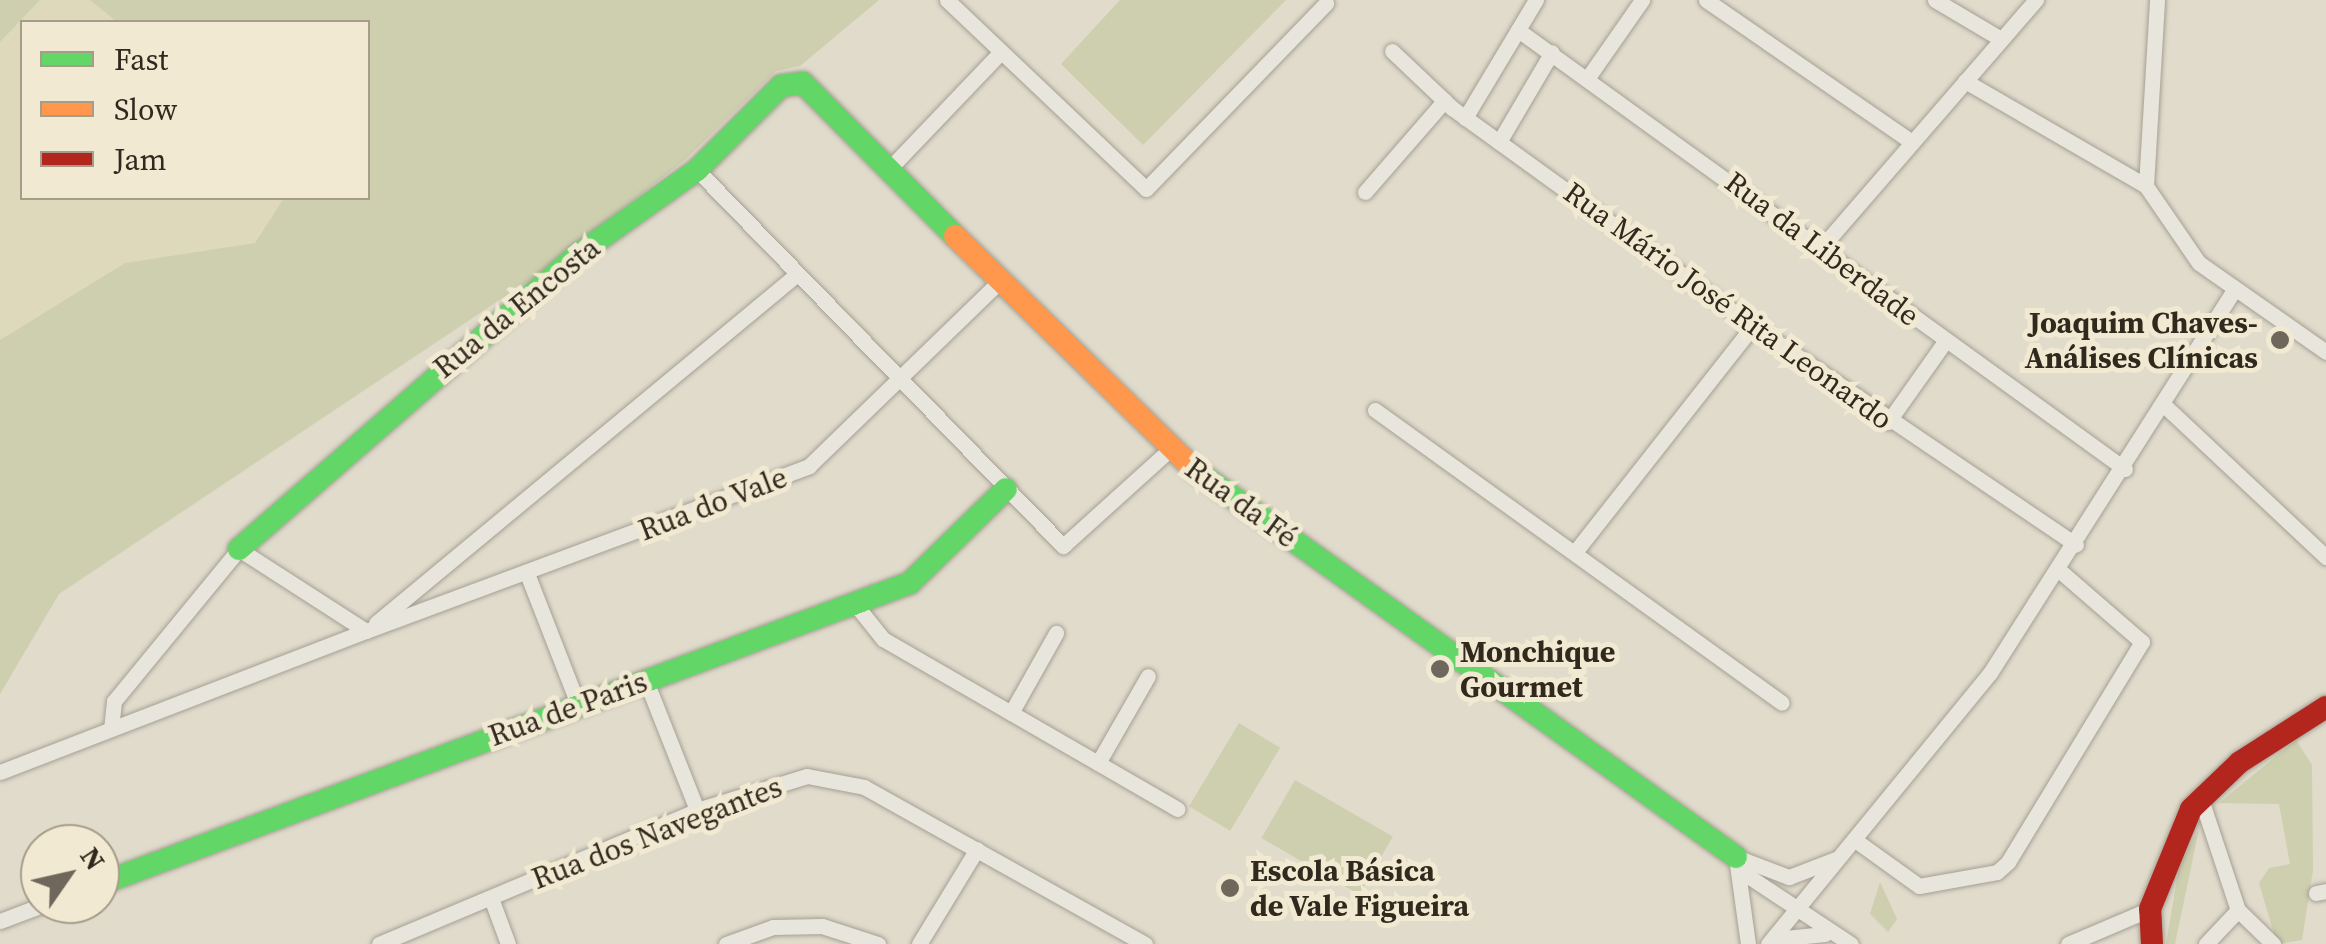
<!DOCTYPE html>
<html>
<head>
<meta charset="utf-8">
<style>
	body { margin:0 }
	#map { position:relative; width:2326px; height:944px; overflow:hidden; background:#e0dbcb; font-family:"Source Serif 4",serif }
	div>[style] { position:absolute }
	.farmland>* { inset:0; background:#dfd9bc }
	.green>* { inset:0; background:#cdcfae; transform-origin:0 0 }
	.roads { filter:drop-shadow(0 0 2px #a5a094) drop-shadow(0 0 2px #a5a094) }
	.street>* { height:15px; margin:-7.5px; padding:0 7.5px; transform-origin:7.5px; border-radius:7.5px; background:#e8e5dc }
	.fast>* { height:22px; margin:-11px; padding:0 11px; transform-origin:11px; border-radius:11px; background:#63d668 }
	.slow>* { height:22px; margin:-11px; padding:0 11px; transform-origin:11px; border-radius:11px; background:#ff974d }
	.jam>* { height:22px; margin:-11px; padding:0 11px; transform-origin:11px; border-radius:11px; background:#b3261e }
	.dots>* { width:28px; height:28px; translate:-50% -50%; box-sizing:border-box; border:5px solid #f1e9d1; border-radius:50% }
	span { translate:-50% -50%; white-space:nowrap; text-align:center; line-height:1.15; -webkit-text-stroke:10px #f1e9d1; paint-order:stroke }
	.street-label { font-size:30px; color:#32291e }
	.poi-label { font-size:30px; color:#32291e; font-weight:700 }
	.right { translate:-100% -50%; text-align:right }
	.left { translate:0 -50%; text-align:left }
	.legend { position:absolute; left:20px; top:20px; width:350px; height:180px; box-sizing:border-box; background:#f1e9d1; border:2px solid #a59c89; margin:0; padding:12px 18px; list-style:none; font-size:30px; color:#32291e }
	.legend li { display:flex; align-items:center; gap:20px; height:50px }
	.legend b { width:50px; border:2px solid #a59c89 }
	.north { position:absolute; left:20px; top:824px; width:100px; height:100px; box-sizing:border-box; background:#f1e9d1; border:2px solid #a59c89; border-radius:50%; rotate:56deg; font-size:28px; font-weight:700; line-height:40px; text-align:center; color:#32291e }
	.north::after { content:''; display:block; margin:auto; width:35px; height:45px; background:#6f675b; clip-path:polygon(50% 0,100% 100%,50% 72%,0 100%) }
</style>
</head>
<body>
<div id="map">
	<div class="farmland">
		<i style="clip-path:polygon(40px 0,90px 0,117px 22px,22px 22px,22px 198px,284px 198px,255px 243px,125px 263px,0 340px,0 42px)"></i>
	</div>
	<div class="green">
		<i style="clip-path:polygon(0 0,40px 0,0 42px)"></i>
		<i style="clip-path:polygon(90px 0,879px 0,800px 66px,776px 71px,685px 160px,534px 277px,59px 594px,0 694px,0 340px,125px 263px,255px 243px,284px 198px,368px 198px,368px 22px,117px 22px)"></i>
		<i style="clip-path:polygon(1120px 0,1286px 0,1143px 145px,1061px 64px)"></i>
		<i style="left:1239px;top:723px;width:48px;height:97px;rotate:31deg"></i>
		<i style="clip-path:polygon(2296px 740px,2312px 765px,2313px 870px,2302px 940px,2277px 944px,2259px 883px,2269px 868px,2290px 864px,2279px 804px,2219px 803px)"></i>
		<i style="left:1295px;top:780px;width:113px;height:67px;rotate:30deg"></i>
		<i style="clip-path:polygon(2199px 829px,2175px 944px,2166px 944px,2179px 867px)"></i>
		<i style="clip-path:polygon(1880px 882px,1897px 919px,1888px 932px,1870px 914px)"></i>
	</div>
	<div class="roads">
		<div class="street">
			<i style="left:947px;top:0;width:274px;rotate:43.5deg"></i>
			<i style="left:1146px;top:189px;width:259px;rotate:-45.9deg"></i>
			<i style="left:1706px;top:0;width:250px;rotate:34.6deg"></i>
			<i style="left:1935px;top:0;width:77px;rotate:30.6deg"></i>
			<i style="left:1518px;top:30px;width:749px;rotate:35.88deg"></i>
			<i style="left:1392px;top:51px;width:83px;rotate:43.5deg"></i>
			<i style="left:1452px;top:108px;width:372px;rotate:35.9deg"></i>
			<i style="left:1753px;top:326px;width:390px;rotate:34.1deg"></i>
			<i style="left:1589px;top:76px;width:93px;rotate:-55.1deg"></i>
			<i style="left:1965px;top:81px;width:209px;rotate:30.1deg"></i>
			<i style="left:2146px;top:186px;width:93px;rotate:55.5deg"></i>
			<i style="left:2199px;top:263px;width:155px;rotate:35deg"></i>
			<i style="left:1465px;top:118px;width:138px;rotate:-59deg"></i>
			<i style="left:1499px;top:142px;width:104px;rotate:-59.5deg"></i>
			<i style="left:890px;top:168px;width:159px;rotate:-46.3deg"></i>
			<i style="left:697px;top:170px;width:525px;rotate:45.77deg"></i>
			<i style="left:1063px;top:546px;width:142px;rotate:-42.1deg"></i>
			<i style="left:2146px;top:186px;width:186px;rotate:-86.6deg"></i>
			<i style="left:1365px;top:192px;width:121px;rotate:-49deg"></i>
			<i style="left:1820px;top:249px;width:330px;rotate:-49.1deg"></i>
			<i style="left:2165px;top:406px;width:221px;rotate:43.2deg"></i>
			<i style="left:1375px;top:410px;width:501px;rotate:35.75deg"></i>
			<i style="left:1888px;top:422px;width:100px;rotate:-54.7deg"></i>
			<i style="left:1575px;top:552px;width:288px;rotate:-51.8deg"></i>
			<i style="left:528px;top:576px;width:137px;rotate:68.7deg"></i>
			<i style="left:855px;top:604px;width:45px;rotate:51.3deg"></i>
			<i style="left:883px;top:639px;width:340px;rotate:30deg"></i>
			<i style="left:376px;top:623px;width:545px;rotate:-39.64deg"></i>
			<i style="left:366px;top:631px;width:473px;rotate:-20.4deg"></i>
			<i style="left:809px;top:466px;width:266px;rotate:-44.1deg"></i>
			<i style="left:646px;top:681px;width:139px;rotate:68.4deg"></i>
			<i style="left:1011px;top:713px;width:92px;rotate:-60.6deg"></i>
			<i style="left:1098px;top:763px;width:100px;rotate:-60.1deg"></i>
			<i style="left:0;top:772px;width:392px;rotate:-21.1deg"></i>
			<i style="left:366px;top:631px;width:151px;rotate:-147.2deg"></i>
			<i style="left:239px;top:549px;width:197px;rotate:129.4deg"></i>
			<i style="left:114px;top:701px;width:27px;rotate:96deg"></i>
			<i style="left:2201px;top:799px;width:117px;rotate:71.6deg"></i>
			<i style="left:2238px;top:910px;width:47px;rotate:133.3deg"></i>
			<i style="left:1855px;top:840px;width:79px;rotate:35.7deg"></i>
			<i style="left:1919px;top:886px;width:79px;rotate:-10.2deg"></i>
			<i style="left:1997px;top:872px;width:15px;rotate:-42deg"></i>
			<i style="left:2008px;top:862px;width:258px;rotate:-58.7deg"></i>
			<i style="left:2142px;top:642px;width:108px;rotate:-139.1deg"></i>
			<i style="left:1739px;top:870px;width:134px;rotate:33.5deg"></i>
			<i style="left:2316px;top:893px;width:10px;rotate:-11deg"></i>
			<i style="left:491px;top:898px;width:49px;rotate:69.7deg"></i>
			<i style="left:2238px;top:910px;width:49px;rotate:44.2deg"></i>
			<i style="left:0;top:921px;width:48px;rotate:-20.7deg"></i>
			<i style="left:1775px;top:939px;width:50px;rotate:-5.7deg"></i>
			<i style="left:379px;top:944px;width:345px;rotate:-22.8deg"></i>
			<i style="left:697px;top:810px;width:115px;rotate:-17.2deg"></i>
			<i style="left:807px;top:776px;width:58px;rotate:10.9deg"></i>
			<i style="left:864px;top:787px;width:322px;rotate:29.2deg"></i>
			<i style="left:726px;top:944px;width:50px;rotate:-19.9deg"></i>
			<i style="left:773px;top:927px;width:49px;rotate:-1.2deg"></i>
			<i style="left:822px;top:926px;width:59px;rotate:17.8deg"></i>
			<i style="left:919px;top:944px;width:111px;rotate:-58.6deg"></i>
			<i style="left:1748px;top:944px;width:88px;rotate:-97.9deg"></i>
			<i style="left:1736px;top:857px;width:57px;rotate:20.7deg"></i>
			<i style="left:1789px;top:877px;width:50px;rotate:-21deg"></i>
			<i style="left:1768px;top:944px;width:350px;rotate:-50.7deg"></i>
			<i style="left:1990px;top:673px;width:453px;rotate:-57.5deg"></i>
			<i style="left:2068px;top:944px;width:89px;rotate:-23.1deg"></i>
		</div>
		<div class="fast">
			<i style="left:1195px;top:470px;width:665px;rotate:35.58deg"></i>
			<i style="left:239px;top:549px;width:447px;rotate:-41deg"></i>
			<i style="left:576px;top:256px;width:148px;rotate:-35.4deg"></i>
			<i style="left:697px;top:170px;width:119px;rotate:-45deg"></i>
			<i style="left:781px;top:86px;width:22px;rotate:-8deg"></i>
			<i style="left:803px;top:83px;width:216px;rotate:45.2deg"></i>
			<i style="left:100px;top:884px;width:864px;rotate:-20.39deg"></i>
			<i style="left:910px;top:583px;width:134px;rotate:-44.4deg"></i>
		</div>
		<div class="slow">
			<i style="left:955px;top:236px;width:335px;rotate:44.3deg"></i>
		</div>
		<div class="jam">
			<i style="left:2152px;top:944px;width:35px;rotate:-93deg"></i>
			<i style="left:2150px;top:909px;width:108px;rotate:-67.7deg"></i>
			<i style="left:2191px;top:809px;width:68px;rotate:-43.8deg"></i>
			<i style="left:2240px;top:762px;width:102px;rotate:-32.6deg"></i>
		</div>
	</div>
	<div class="dots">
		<i style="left:2280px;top:340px;background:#6f675b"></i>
		<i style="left:1440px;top:669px;background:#6f675b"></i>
		<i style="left:1230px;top:888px;background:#6f675b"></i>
	</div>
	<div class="street-label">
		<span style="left:1822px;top:249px;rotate:37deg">Rua da Liberdade</span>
		<span style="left:1728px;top:306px;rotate:36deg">Rua Mário José Rita Leonardo</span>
		<span style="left:517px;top:308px;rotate:-39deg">Rua da Encosta</span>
		<span style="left:1241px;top:503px;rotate:36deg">Rua da Fé</span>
		<span style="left:713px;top:504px;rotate:-21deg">Rua do Vale</span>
		<span style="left:568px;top:709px;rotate:-20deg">Rua de Paris</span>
		<span style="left:657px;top:833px;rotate:-21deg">Rua dos Navegantes</span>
	</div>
	<div class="poi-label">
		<span class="right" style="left:2258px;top:340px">Joaquim Chaves-<br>Análises Clínicas</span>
		<span class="left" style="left:1460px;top:669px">Monchique<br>Gourmet</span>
		<span class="left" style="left:1250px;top:888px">Escola Básica<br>de Vale Figueira</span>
	</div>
	<ul class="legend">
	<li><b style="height:12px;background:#63d668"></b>Fast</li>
	<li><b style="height:12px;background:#ff974d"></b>Slow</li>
	<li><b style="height:12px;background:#b3261e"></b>Jam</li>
	</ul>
	<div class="north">N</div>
</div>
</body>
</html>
